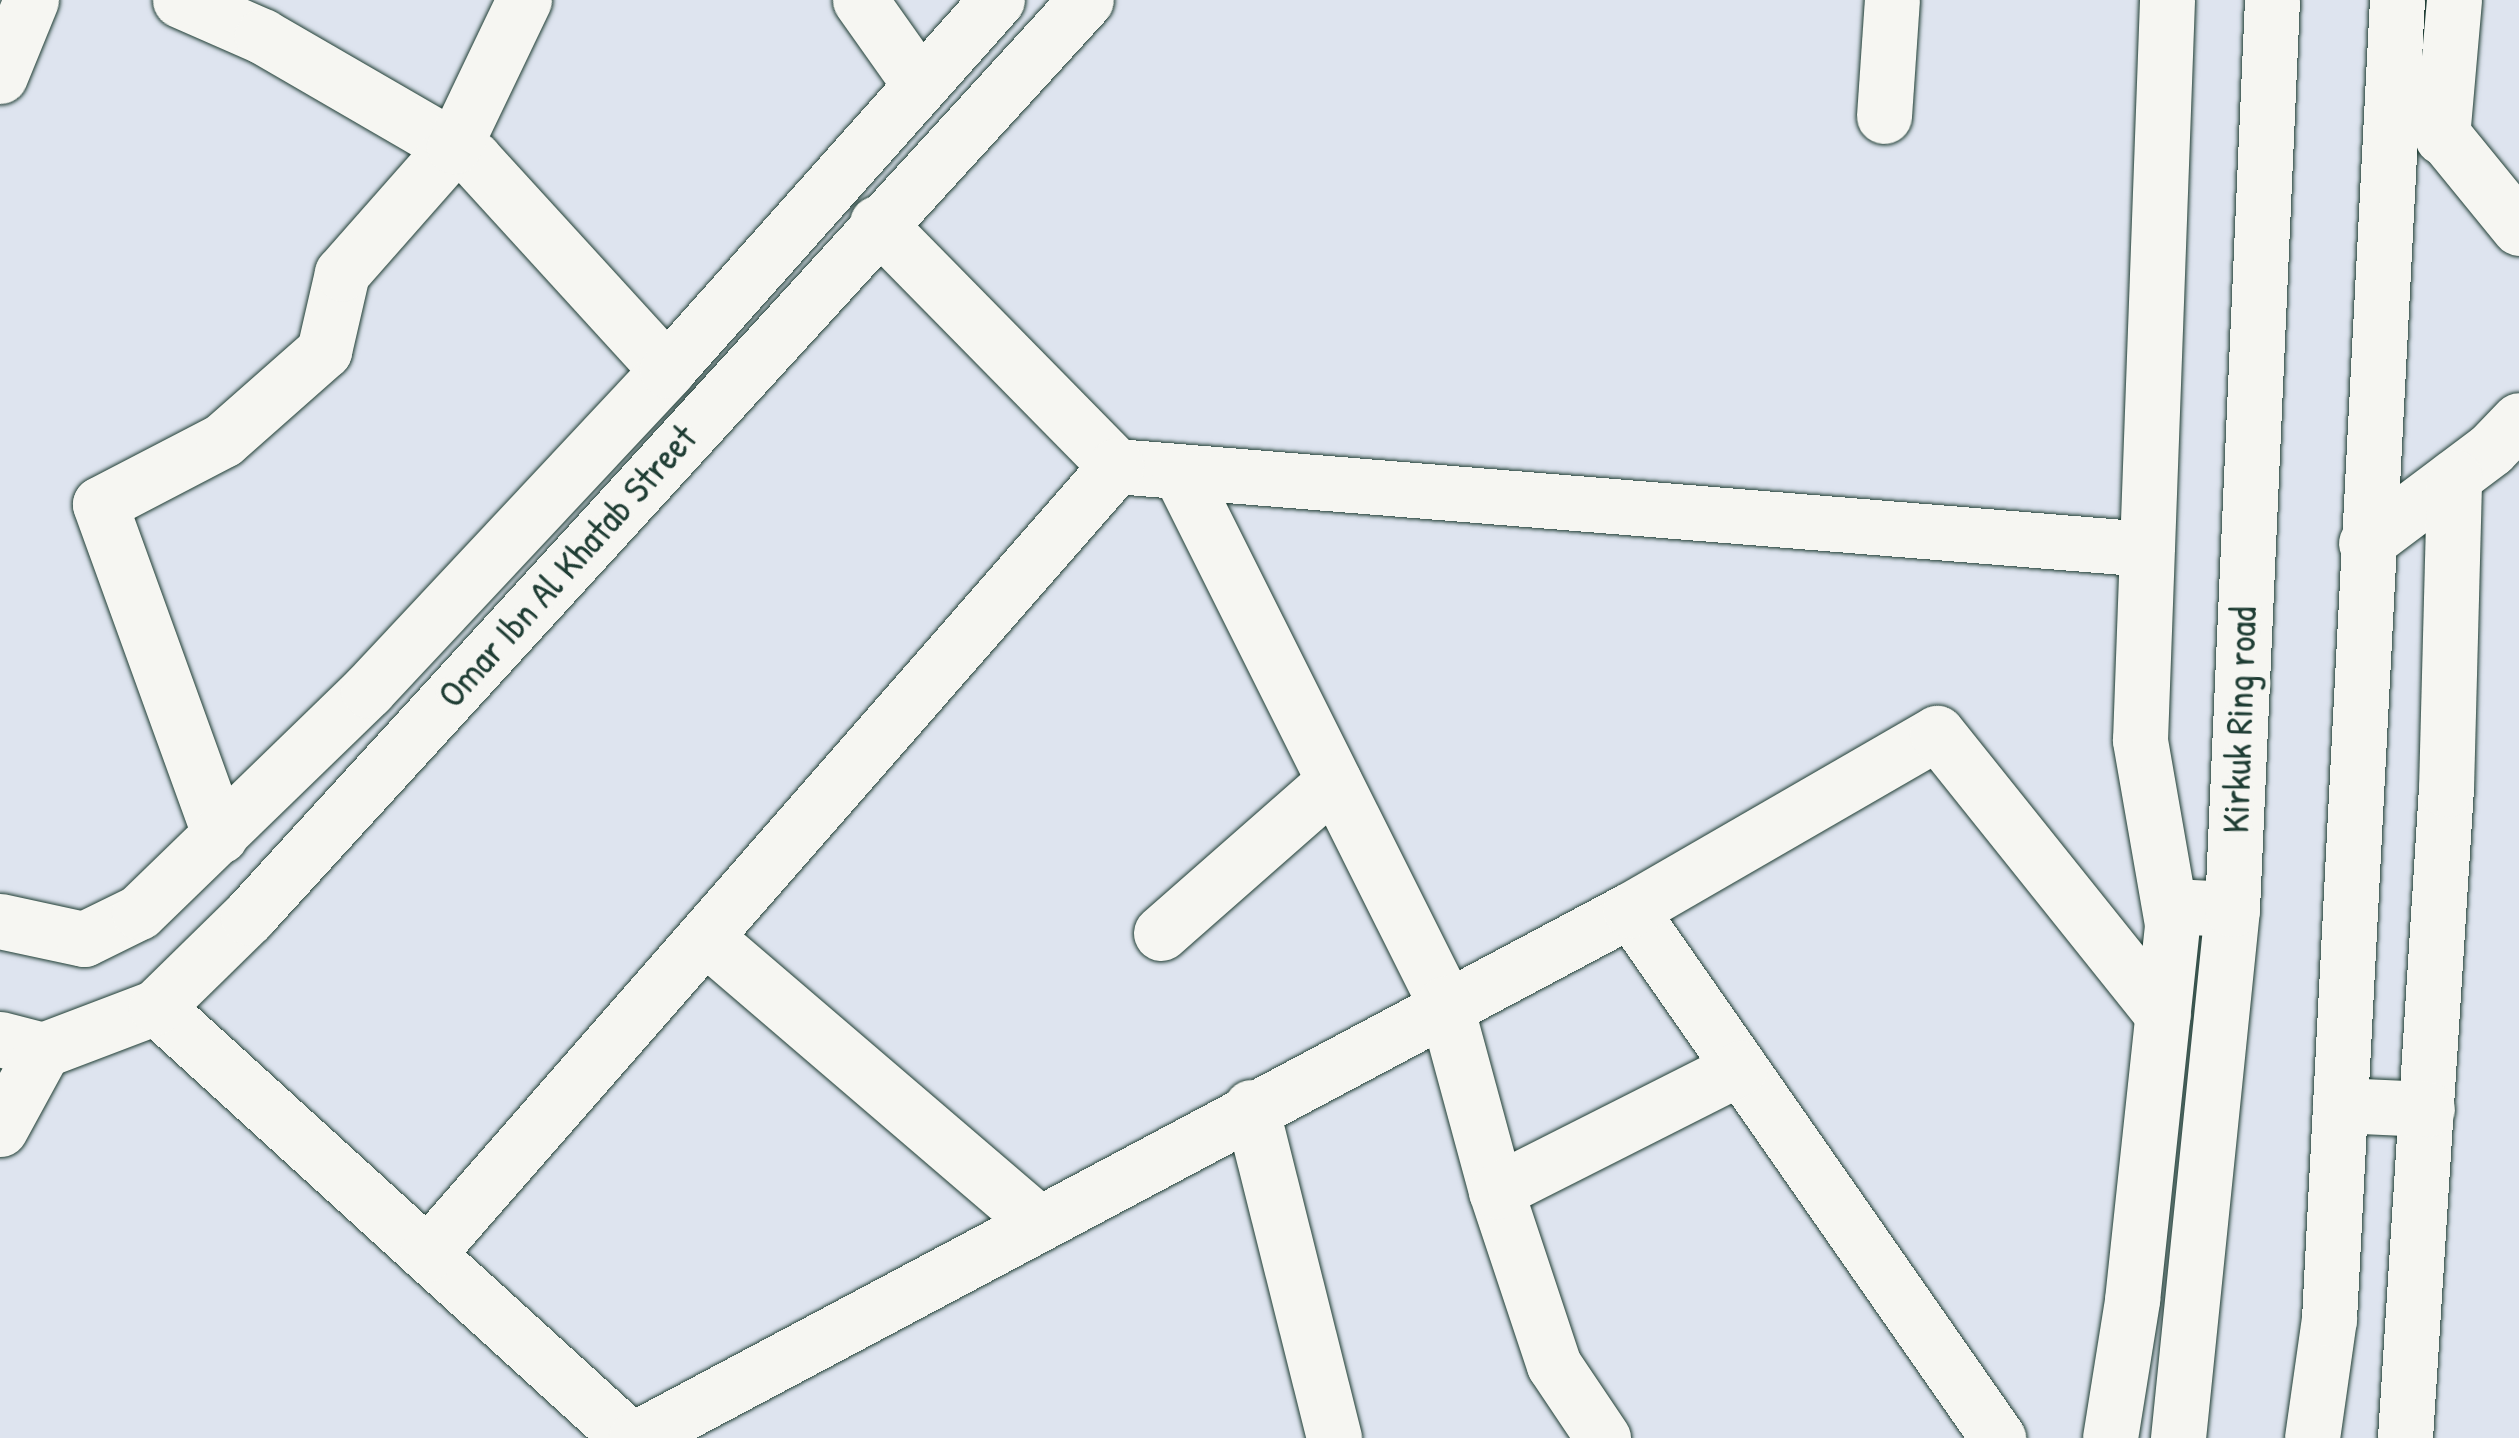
<!DOCTYPE html>
<html>
<head>
<meta charset="utf-8">
<style>
	body { margin:0 }
	#map { position:relative; width:2519px; height:1438px; overflow:hidden; background:#dee4ef; font-family:"Patrick Hand",sans-serif }
	div>[style] { position:absolute }
	.roads { filter:drop-shadow(0 0 2px #1f3d34) drop-shadow(0 0 2px #1f3d34) }
	.minor>* { height:55px; margin:-27.5px; padding:0 27.5px; transform-origin:27.5px; border-radius:27.5px; background:#f6f6f2 }
	.major>* { height:55px; margin:-27.5px; padding:0 27.5px; transform-origin:27.5px; border-radius:27.5px; background:#f6f6f2 }
	.highway>* { height:55px; margin:-27.5px; padding:0 27.5px; transform-origin:27.5px; border-radius:27.5px; background:#f6f6f2 }
	span { translate:-50% -50%; white-space:nowrap; text-align:center; line-height:1.15; -webkit-text-stroke:10px #f6f6f2; paint-order:stroke }
	.street-label { font-size:38px; color:#1f3d34 }
</style>
</head>
<body>
<div id="map">
	<div class="roads">
		<div class="minor">
			<i style="left:180px;top:0;width:90px;rotate:23.7deg"></i>
			<i style="left:262px;top:36px;width:245px;rotate:30.1deg"></i>
			<i style="left:474px;top:159px;width:286px;rotate:47.6deg"></i>
			<i style="left:860px;top:0;width:100px;rotate:54.7deg"></i>
			<i style="left:0;top:76px;width:82px;rotate:-67.8deg"></i>
			<i style="left:1884px;top:116px;width:116px;rotate:-86.1deg"></i>
			<i style="left:877px;top:223px;width:341px;rotate:45.5deg"></i>
			<i style="left:1116px;top:466px;width:1034px;rotate:4.6deg"></i>
			<i style="left:1179px;top:471px;width:595px;rotate:63.43deg"></i>
			<i style="left:1445px;top:1003px;width:195px;rotate:74.8deg"></i>
			<i style="left:1496px;top:1191px;width:183px;rotate:71.6deg"></i>
			<i style="left:1554px;top:1365px;width:88px;rotate:56.1deg"></i>
			<i style="left:220px;top:836px;width:353px;rotate:-109.9deg"></i>
			<i style="left:100px;top:504px;width:139px;rotate:-27.5deg"></i>
			<i style="left:223px;top:440px;width:135px;rotate:-41.4deg"></i>
			<i style="left:324px;top:351px;width:80px;rotate:-77deg"></i>
			<i style="left:342px;top:273px;width:169px;rotate:-48.6deg"></i>
			<i style="left:454px;top:146px;width:162px;rotate:-64.4deg"></i>
			<i style="left:1630px;top:910px;width:644px;rotate:55.12deg"></i>
			<i style="left:1161px;top:933px;width:230px;rotate:-41.3deg"></i>
			<i style="left:705px;top:937px;width:438px;rotate:40.6deg"></i>
			<i style="left:156px;top:1007px;width:640px;rotate:42.34deg"></i>
			<i style="left:1251px;top:1107px;width:341px;rotate:75.9deg"></i>
			<i style="left:1496px;top:1191px;width:273px;rotate:-26.8deg"></i>
			<i style="left:427px;top:1254px;width:1047px;rotate:-48.83deg"></i>
			<i style="left:636px;top:1438px;width:1126px;rotate:-27.98deg"></i>
			<i style="left:1630px;top:910px;width:354px;rotate:-30deg"></i>
			<i style="left:1937px;top:733px;width:361px;rotate:51.3deg"></i>
		</div>
		<div class="major">
			<i style="left:2395px;top:76px;width:196px;rotate:50.8deg"></i>
			<i style="left:2442px;top:137px;width:138px;rotate:-85deg"></i>
			<i style="left:2366px;top:543px;width:156px;rotate:-36.9deg"></i>
			<i style="left:2491px;top:449px;width:40px;rotate:-46deg"></i>
			<i style="left:0;top:921px;width:86px;rotate:12.1deg"></i>
			<i style="left:84px;top:939px;width:61px;rotate:-26.1deg"></i>
			<i style="left:139px;top:912px;width:319px;rotate:-44.1deg"></i>
			<i style="left:368px;top:690px;width:438px;rotate:-46.9deg"></i>
			<i style="left:667px;top:370px;width:496px;rotate:-48.3deg"></i>
			<i style="left:0;top:1039px;width:44px;rotate:14.3deg"></i>
			<i style="left:43px;top:1050px;width:121px;rotate:-20.8deg"></i>
			<i style="left:156px;top:1007px;width:129px;rotate:-44.4deg"></i>
			<i style="left:248px;top:917px;width:1242px;rotate:-47.58deg"></i>
			<i style="left:0;top:1129px;width:90px;rotate:-61.4deg"></i>
			<i style="left:2110px;top:1438px;width:140px;rotate:-80.9deg"></i>
			<i style="left:2132px;top:1300px;width:378px;rotate:-83.9deg"></i>
			<i style="left:2172px;top:924px;width:187px;rotate:-99.9deg"></i>
			<i style="left:2140px;top:740px;width:740px;rotate:-87.91deg"></i>
			<i style="left:2405px;top:1438px;width:650px;rotate:-86.39deg"></i>
			<i style="left:2446px;top:789px;width:312px;rotate:-88.5deg"></i>
		</div>
		<div class="highway">
			<i style="left:2171px;top:906px;width:61px;rotate:2.8deg"></i>
			<i style="left:2340px;top:1105px;width:87px;rotate:2.6deg"></i>
			<i style="left:2178px;top:1438px;width:532px;rotate:-84.17deg"></i>
			<i style="left:2232px;top:909px;width:910px;rotate:-87.48deg"></i>
			<i style="left:2312px;top:1438px;width:120px;rotate:-81.9deg"></i>
			<i style="left:2329px;top:1319px;width:1321px;rotate:-87.05deg"></i>
		</div>
	</div>
	<div class="street-label">
		<span style="left:567px;top:566px;rotate:-48deg">Omar Ibn Al Khatab Street</span>
		<span style="left:2239px;top:720px;rotate:-88deg">Kirkuk Ring road</span>
	</div>
</div>
</body>
</html>
